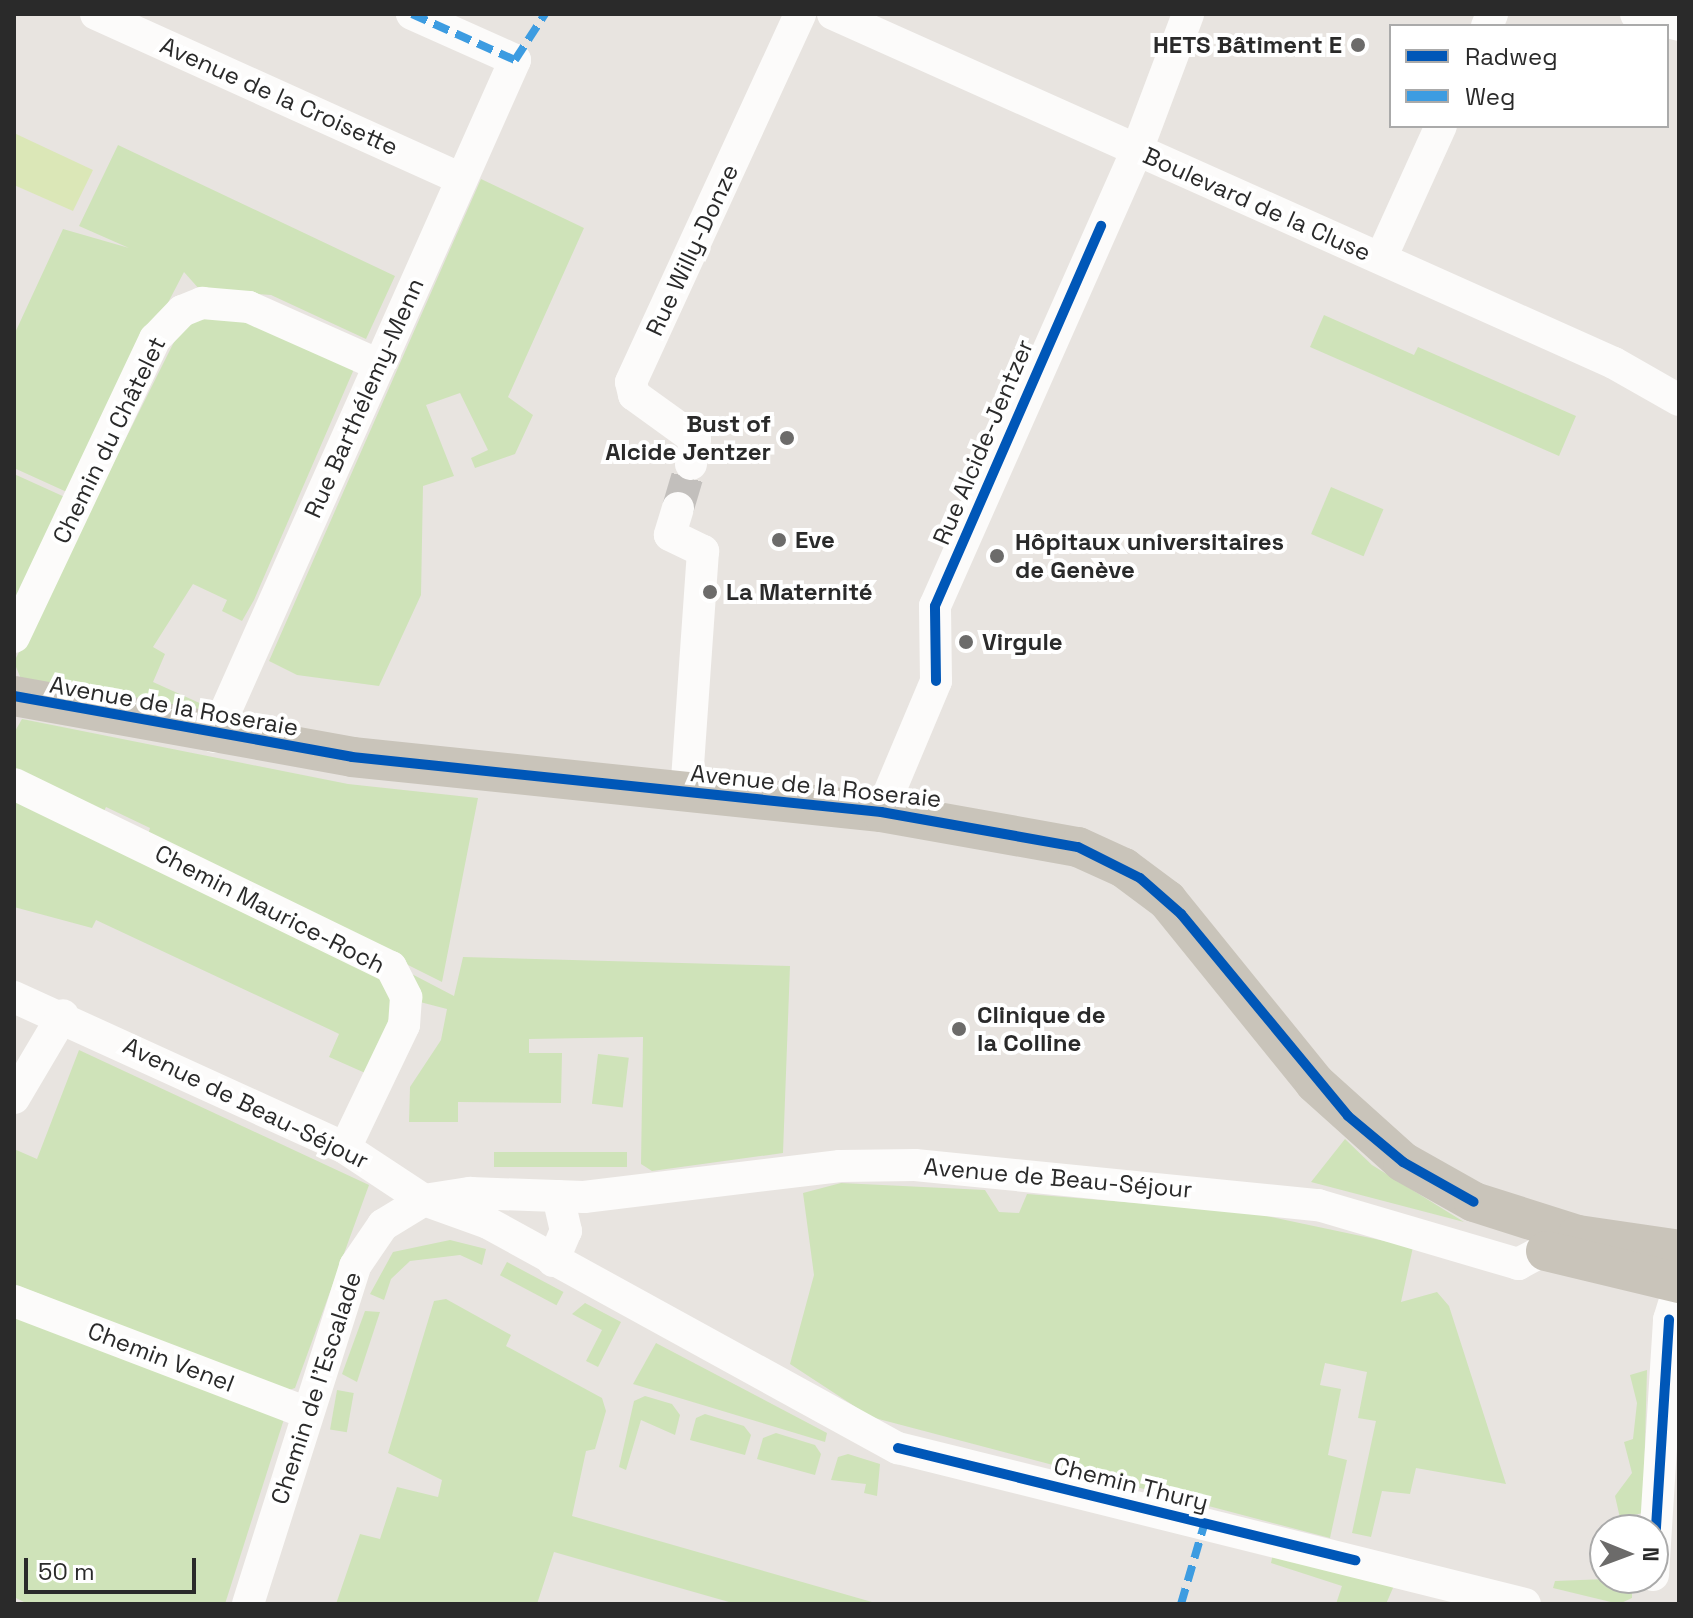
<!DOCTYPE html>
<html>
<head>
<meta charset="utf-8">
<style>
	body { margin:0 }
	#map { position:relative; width:1693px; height:1618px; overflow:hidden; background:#e8e4e0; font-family:"Space Grotesk",sans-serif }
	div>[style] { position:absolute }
	.green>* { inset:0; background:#cfe3b9; transform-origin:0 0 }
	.pitch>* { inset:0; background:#dbe7b7 }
	.minor-tunnel>* { height:32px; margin-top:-16px; transform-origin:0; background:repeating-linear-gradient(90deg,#c2bfbc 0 32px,transparent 0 48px) }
	.minor>* { height:32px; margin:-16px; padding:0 16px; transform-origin:16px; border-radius:16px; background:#fcfbfa }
	.major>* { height:40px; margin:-20px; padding:0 20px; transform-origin:20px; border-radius:20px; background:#c9c4ba }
	.quiet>* { height:8px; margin-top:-4px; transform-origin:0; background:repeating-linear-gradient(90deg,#3d9ce1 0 16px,transparent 0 24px) }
	.cycleway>* { height:10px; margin:-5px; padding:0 5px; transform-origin:5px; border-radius:5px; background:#0057b8 }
	.dots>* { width:22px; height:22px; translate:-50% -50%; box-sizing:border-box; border:4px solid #fff; border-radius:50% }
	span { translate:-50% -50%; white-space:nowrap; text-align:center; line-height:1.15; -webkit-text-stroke:8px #fff; paint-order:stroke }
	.poi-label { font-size:24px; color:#2a2a2a; font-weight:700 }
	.right { translate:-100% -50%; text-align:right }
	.left { translate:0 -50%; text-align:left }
	.street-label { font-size:24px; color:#2a2a2a }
	.frame { position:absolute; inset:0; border:16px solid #2a2a2a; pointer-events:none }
	.legend { position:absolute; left:1389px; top:24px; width:280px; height:104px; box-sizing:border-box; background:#fff; border:2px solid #aaa; margin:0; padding:10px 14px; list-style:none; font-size:24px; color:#2a2a2a }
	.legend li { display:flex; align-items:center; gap:16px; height:40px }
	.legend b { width:40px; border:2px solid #aaa }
	.north { position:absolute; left:1589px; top:1514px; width:80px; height:80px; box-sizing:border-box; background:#fff; border:2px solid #aaa; border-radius:50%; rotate:91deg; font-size:22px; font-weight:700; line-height:32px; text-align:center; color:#2a2a2a }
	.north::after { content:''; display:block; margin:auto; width:28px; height:36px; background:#6c6b6a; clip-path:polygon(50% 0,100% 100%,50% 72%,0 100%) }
	.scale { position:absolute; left:24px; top:1558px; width:172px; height:36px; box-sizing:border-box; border:4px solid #2a2a2a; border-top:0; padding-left:10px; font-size:24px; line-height:28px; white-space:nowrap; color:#2a2a2a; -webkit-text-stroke:6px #fff; paint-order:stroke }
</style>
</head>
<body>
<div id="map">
	<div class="green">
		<i style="clip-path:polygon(118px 145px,395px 276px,366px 339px,271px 295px,200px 290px,184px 272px,69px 493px,14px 468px,14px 335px,63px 229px,129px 248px,79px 226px)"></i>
		<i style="clip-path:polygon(481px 179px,584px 228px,508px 397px,533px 415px,515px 454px,475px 468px,471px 458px,488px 450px,460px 393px,426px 405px,454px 476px,423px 486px,421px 595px,379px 686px,297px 675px,269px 661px)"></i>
		<i style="clip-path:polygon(1324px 315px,1414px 355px,1418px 347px,1576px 416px,1559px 456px,1310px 347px)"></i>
		<i style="clip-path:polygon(186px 318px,254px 318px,354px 369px,254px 600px,242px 621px,222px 611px,227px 600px,193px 584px,153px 647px,165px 654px,153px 682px,204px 705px,201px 711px,21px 679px,14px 662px)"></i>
		<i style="clip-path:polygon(14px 474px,67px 498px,14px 607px)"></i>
		<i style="left:1331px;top:487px;width:57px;height:51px;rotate:23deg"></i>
		<i style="clip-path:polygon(22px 719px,348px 784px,478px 798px,442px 982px,148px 835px,150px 828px,106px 807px,102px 815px,14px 773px,14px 733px)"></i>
		<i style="clip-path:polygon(14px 796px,379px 974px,397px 1009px,372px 1076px,329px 1057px,339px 1034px,333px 1031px,96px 920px,92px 928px,14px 907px)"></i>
		<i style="clip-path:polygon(463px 957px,790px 966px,783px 1153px,652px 1171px,641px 1164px,643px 1037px,529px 1039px,529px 1053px,562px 1053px,561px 1103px,458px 1102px,458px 1122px,409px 1122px,410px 1087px,441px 1040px,447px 1009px,420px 1002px,406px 971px,454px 996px)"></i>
		<i style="clip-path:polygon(79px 1050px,369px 1185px,295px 1388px,286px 1391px,14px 1284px,14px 1149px,37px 1159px)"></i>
		<i style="left:598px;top:1054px;width:31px;height:50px;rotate:7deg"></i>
		<i style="clip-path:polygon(1345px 1139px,1372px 1165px,1464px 1222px,1311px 1182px)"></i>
		<i style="left:494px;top:1152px;width:133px;height:15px"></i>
		<i style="clip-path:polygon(841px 1183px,985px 1190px,999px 1212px,1019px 1213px,1027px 1194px,1248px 1212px,1413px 1247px,1401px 1302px,1437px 1292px,1449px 1306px,1506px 1484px,1416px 1468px,1410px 1494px,1382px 1491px,1371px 1537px,1352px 1533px,1376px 1421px,1358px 1418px,1367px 1372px,1325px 1363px,1320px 1385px,1341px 1389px,1328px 1455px,1347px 1460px,1330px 1538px,871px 1417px,790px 1364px,814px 1275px,803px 1193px)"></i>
		<i style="clip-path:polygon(450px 1240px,486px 1249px,482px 1265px,460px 1255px,410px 1261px,391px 1279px,384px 1300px,370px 1294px,393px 1252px)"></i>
		<i style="left:507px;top:1262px;width:64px;height:15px;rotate:28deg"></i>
		<i style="clip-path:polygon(446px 1299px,511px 1335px,506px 1346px,602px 1398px,606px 1411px,595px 1449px,586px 1451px,572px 1516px,879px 1604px,736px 1604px,554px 1552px,537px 1604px,336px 1604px,360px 1534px,380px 1539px,397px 1487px,438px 1497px,442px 1480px,388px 1453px,434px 1301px)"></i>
		<i style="clip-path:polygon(585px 1303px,621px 1322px,598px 1367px,586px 1361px,602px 1330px,572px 1314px)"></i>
		<i style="clip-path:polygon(14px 1309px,284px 1419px,225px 1604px,28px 1604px,14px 1597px)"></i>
		<i style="clip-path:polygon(365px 1311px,380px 1312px,357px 1382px,342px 1374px)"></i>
		<i style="clip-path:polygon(656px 1343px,827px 1433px,825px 1442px,633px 1384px)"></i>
		<i style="clip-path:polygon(1647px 1370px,1643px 1513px,1620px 1518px,1615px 1496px,1632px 1473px,1624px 1442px,1633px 1439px,1637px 1403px,1630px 1375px)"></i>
		<i style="left:337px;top:1390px;width:17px;height:40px;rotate:10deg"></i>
		<i style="clip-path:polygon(645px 1396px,672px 1404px,680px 1415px,675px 1435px,641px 1420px,626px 1470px,619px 1467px,634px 1401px)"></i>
		<i style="clip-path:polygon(705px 1414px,744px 1426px,751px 1435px,745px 1455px,690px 1440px,696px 1418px)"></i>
		<i style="clip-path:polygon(776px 1433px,815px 1445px,821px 1454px,815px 1475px,757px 1459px,763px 1438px)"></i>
		<i style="clip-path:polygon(848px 1454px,880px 1464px,877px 1496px,864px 1493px,866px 1484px,831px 1480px,838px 1457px)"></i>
		<i style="clip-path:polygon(1275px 1544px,1396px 1581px,1386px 1604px,1336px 1604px,1342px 1586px,1271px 1563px)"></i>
		<i style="clip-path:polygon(1632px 1578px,1632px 1598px,1619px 1604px,1553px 1588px,1555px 1581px)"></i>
	</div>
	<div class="pitch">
		<i style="clip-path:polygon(14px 133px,93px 170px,73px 211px,14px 185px)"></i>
	</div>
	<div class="minor-tunnel">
		<i style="left:678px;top:508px;width:46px;rotate:-73.5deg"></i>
	</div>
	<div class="minor">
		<i style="left:96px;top:14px;width:401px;rotate:24.3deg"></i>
		<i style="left:833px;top:14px;width:855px;rotate:24.08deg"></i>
		<i style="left:1614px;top:363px;width:75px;rotate:29.6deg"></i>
		<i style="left:1636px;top:14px;width:44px;rotate:14.3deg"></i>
		<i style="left:1487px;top:26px;width:13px;rotate:-67deg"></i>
		<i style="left:1381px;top:258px;width:145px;rotate:-65.6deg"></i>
		<i style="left:691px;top:464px;width:25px;rotate:-81deg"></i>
		<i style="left:695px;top:439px;width:75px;rotate:-144.2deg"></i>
		<i style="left:634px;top:395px;width:13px;rotate:-103deg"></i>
		<i style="left:631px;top:382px;width:405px;rotate:-65.3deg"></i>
		<i style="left:678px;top:508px;width:28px;rotate:107deg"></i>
		<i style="left:670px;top:535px;width:37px;rotate:26deg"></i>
		<i style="left:703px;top:551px;width:242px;rotate:94deg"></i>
		<i style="left:14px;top:637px;width:330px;rotate:-64.7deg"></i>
		<i style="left:155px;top:339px;width:39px;rotate:-46deg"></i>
		<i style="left:182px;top:311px;width:22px;rotate:-22deg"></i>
		<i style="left:202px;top:303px;width:47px;rotate:4.9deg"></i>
		<i style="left:249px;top:307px;width:142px;rotate:24deg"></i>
		<i style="left:214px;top:737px;width:741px;rotate:-66.03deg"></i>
		<i style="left:515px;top:60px;width:113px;rotate:-155.9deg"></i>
		<i style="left:14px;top:784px;width:419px;rotate:25.9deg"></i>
		<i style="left:391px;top:967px;width:34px;rotate:63deg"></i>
		<i style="left:406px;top:997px;width:28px;rotate:94deg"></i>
		<i style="left:404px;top:1025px;width:136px;rotate:115.6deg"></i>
		<i style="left:881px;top:812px;width:142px;rotate:-67.2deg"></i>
		<i style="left:936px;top:681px;width:75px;rotate:-90.8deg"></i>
		<i style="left:935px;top:606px;width:499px;rotate:-66.1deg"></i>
		<i style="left:1137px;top:150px;width:145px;rotate:-69.4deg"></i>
		<i style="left:14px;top:997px;width:364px;rotate:24.5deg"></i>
		<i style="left:345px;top:1148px;width:95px;rotate:33.4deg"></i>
		<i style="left:424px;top:1200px;width:68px;rotate:19.8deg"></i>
		<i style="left:488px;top:1223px;width:468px;rotate:28.8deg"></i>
		<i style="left:898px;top:1448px;width:646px;rotate:13.97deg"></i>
		<i style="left:14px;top:1098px;width:96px;rotate:-59.4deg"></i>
		<i style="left:553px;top:1261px;width:33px;rotate:-67deg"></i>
		<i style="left:566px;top:1231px;width:36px;rotate:-103deg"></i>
		<i style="left:14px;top:1301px;width:314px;rotate:20.9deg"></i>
		<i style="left:1653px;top:1575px;width:256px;rotate:-86.4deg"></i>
		<i style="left:1669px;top:1320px;width:34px;rotate:-73deg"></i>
		<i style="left:248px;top:1604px;width:355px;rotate:-72.4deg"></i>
		<i style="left:355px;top:1266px;width:50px;rotate:-55.7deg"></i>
		<i style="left:383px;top:1225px;width:48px;rotate:-31.4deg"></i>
		<i style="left:424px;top:1200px;width:47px;rotate:-8.7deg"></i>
		<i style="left:470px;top:1193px;width:114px;rotate:2deg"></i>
		<i style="left:584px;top:1197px;width:258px;rotate:-6.9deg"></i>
		<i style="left:840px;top:1166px;width:75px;rotate:-0.8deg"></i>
		<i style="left:915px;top:1165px;width:405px;rotate:5.7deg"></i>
		<i style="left:1318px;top:1205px;width:209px;rotate:16.4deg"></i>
		<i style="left:1518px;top:1264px;width:30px;rotate:-28deg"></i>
	</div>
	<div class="major">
		<i style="left:14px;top:696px;width:343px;rotate:10.2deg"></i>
		<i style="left:352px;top:757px;width:532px;rotate:5.94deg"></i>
		<i style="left:881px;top:812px;width:200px;rotate:10.1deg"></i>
		<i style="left:1078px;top:847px;width:51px;rotate:24.5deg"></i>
		<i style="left:1124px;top:868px;width:54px;rotate:36.7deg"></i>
		<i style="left:1167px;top:900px;width:235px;rotate:51deg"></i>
		<i style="left:1315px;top:1083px;width:118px;rotate:41.9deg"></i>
		<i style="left:1403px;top:1162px;width:81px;rotate:29.4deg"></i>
		<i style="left:1474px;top:1202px;width:109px;rotate:17.6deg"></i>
		<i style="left:1578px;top:1235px;width:102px;rotate:8.4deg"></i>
		<i style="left:1546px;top:1251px;width:137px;rotate:13.5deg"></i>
	</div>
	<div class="quiet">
		<i style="left:412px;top:14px;width:113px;rotate:24.1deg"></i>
		<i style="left:515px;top:60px;width:55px;rotate:-56.9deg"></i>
		<i style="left:1181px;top:1604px;width:85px;rotate:-73.7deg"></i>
	</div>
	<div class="cycleway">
		<i style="left:936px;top:681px;width:75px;rotate:-90.8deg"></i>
		<i style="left:935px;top:606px;width:415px;rotate:-66.4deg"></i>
		<i style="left:14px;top:696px;width:343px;rotate:10.2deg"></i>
		<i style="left:352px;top:757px;width:532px;rotate:5.94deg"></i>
		<i style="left:881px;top:812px;width:200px;rotate:10.1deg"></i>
		<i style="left:1078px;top:847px;width:69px;rotate:26.6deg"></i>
		<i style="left:1140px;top:878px;width:55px;rotate:41.3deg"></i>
		<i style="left:1181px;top:914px;width:262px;rotate:50.4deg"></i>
		<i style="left:1348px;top:1116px;width:72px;rotate:39.9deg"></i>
		<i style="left:1403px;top:1162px;width:81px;rotate:29.4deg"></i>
		<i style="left:898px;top:1448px;width:471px;rotate:13.8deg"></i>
		<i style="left:1653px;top:1575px;width:256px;rotate:-86.4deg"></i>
	</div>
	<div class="dots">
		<i style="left:1358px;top:45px;background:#6c6b6a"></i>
		<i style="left:787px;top:438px;background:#6c6b6a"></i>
		<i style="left:779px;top:540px;background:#6c6b6a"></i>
		<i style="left:997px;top:556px;background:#6c6b6a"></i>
		<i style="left:710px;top:592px;background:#6c6b6a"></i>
		<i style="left:966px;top:642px;background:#6c6b6a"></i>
		<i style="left:959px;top:1029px;background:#6c6b6a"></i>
	</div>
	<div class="poi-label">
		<span class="right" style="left:1342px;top:45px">HETS Bâtiment E</span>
		<span class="right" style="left:771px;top:438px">Bust of<br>Alcide Jentzer</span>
		<span class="left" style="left:795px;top:540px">Eve</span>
		<span class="left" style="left:1015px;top:556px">Hôpitaux universitaires<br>de Genève</span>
		<span class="left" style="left:726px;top:592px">La Maternité</span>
		<span class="left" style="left:982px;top:642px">Virgule</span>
		<span class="left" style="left:977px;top:1029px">Clinique de<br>la Colline</span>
	</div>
	<div class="street-label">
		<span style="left:279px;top:96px;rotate:24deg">Avenue de la Croisette</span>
		<span style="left:1257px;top:204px;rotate:24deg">Boulevard de la Cluse</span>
		<span style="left:692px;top:250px;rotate:-65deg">Rue Willy-Donze</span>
		<span style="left:364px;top:398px;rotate:-66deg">Rue Barthélemy-Menn</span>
		<span style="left:109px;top:440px;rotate:-64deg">Chemin du Châtelet</span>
		<span style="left:983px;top:442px;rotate:-67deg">Rue Alcide-Jentzer</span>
		<span style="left:174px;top:706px;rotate:10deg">Avenue de la Roseraie</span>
		<span style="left:816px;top:786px;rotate:6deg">Avenue de la Roseraie</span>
		<span style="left:270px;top:909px;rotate:27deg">Chemin Maurice-Roch</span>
		<span style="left:246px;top:1103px;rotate:26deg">Avenue de Beau-Séjour</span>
		<span style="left:1058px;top:1178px;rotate:5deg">Avenue de Beau-Séjour</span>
		<span style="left:161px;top:1357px;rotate:21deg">Chemin Venel</span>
		<span style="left:316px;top:1388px;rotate:-72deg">Chemin de l'Escalade</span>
		<span style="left:1131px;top:1484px;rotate:14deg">Chemin Thury</span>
	</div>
	<div class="frame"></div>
	<ul class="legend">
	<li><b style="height:10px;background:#0057b8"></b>Radweg</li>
	<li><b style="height:10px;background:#3d9ce1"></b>Weg</li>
	</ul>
	<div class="north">N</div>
	<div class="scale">50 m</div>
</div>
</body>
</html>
